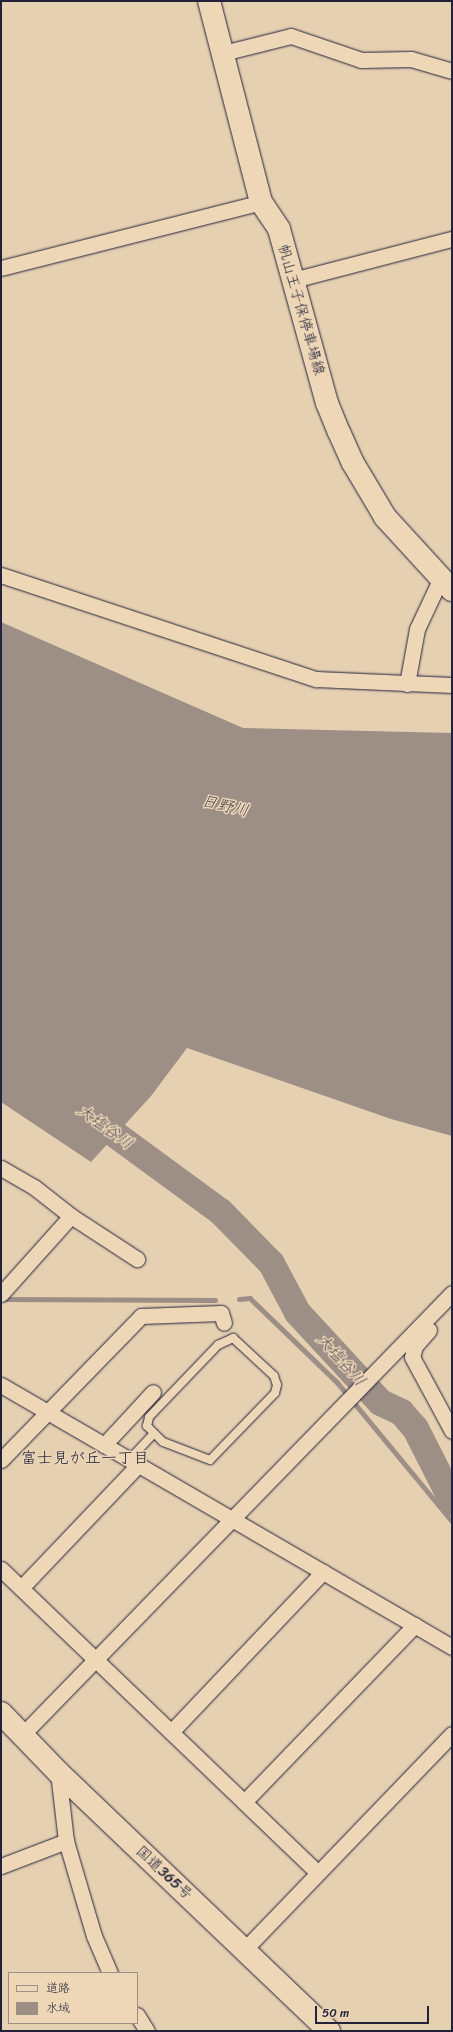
<!DOCTYPE html>
<html>
<head>
<meta charset="utf-8">
<style>
	body { margin:0 }
	#map { position:relative; width:453px; height:2032px; overflow:hidden; background:#e6d0b2; font-family:Sriracha,"Klee One",sans-serif }
	div>[style] { position:absolute }
	.water>* { inset:0; background:#9d8f86 }
	.stream>* { height:4.5px; margin:-2.25px; padding:0 2.25px; transform-origin:2.25px; border-radius:2.25px; background:#9d8f86 }
	.river>* { height:27px; margin:-13.5px; padding:0 13.5px; transform-origin:13.5px; border-radius:13.5px; background:#9d8f86 }
	.roads { filter:drop-shadow(0 0 1px #22223b) drop-shadow(0 0 1px #22223b) }
	.lane>* { height:8px; margin:-4px; padding:0 4px; transform-origin:4px; border-radius:4px; background:#eed7b7 }
	.street>* { height:15px; margin:-7.5px; padding:0 7.5px; transform-origin:7.5px; border-radius:7.5px; background:#eed7b7 }
	.secondary>* { height:22px; margin:-11px; padding:0 11px; transform-origin:11px; border-radius:11px; background:#eed7b7 }
	.highway>* { height:22px; margin:-11px; padding:0 11px; transform-origin:11px; border-radius:11px; background:#eed7b7 }
	span { translate:-50% -50%; white-space:nowrap; text-align:center; line-height:1.15; -webkit-text-stroke:3px #eed7b7; paint-order:stroke }
	.street-label { font-size:15px; color:#22223b }
	.water-label { font-size:16px; color:#474352; font-style:italic }
	.neighbourhood-label { font-size:16px; color:#22223b }
	.frame { position:absolute; inset:0; border:2px solid #22223b; pointer-events:none }
	.legend { position:absolute; left:8px; top:1972px; width:130px; height:52px; box-sizing:border-box; background:#eed7b7; border:1px solid #9c8f85; margin:0; padding:5px 7px; list-style:none; font-size:12px; color:#22223b }
	.legend li { display:flex; align-items:center; gap:8px; height:20px }
	.legend b { width:20px; border:1px solid #9c8f85 }
	.scale { position:absolute; left:315px; top:2006px; width:114px; height:18px; box-sizing:border-box; border:2px solid #22223b; border-top:0; padding-left:5px; font-size:12px; line-height:14px; white-space:nowrap; color:#22223b; -webkit-text-stroke:3px #eed7b7; paint-order:stroke }
</style>
</head>
<body>
<div id="map">
	<div class="water">
		<i style="clip-path:polygon(1px 622px,243px 728px,452px 733px,452px 1136px,391px 1119px,187px 1048px,151px 1096px,91px 1162px,1px 1102px)"></i>
	</div>
	<div class="stream">
		<i style="left:3px;top:1299px;width:212px;rotate:0.3deg"></i>
		<i style="left:239px;top:1299px;width:11px;rotate:-5deg"></i>
		<i style="left:250px;top:1298px;width:121px;rotate:44deg"></i>
		<i style="left:337px;top:1382px;width:180px;rotate:50.4deg"></i>
	</div>
	<div class="river">
		<i style="left:86px;top:1113px;width:166px;rotate:36.2deg"></i>
		<i style="left:220px;top:1211px;width:73px;rotate:45.6deg"></i>
		<i style="left:271px;top:1263px;width:55px;rotate:62deg"></i>
		<i style="left:297px;top:1312px;width:122px;rotate:47.3deg"></i>
		<i style="left:380px;top:1402px;width:23px;rotate:25deg"></i>
		<i style="left:401px;top:1412px;width:21px;rotate:49deg"></i>
		<i style="left:415px;top:1428px;width:82px;rotate:63.1deg"></i>
	</div>
	<div class="roads">
		<div class="lane">
			<i style="left:233px;top:1338px;width:56px;rotate:42.8deg"></i>
			<i style="left:274px;top:1376px;width:9px;rotate:72deg"></i>
			<i style="left:277px;top:1385px;width:8px;rotate:104deg"></i>
			<i style="left:275px;top:1393px;width:93px;rotate:134.1deg"></i>
			<i style="left:210px;top:1460px;width:50px;rotate:-159deg"></i>
			<i style="left:163px;top:1442px;width:23px;rotate:-135deg"></i>
			<i style="left:147px;top:1426px;width:9px;rotate:-77deg"></i>
			<i style="left:149px;top:1417px;width:100px;rotate:-46.2deg"></i>
			<i style="left:218px;top:1345px;width:17px;rotate:-25deg"></i>
			<i style="left:129px;top:1460px;width:35px;rotate:-47deg"></i>
		</div>
		<div class="street">
			<i style="left:223px;top:53px;width:70px;rotate:-14deg"></i>
			<i style="left:291px;top:36px;width:74px;rotate:18.9deg"></i>
			<i style="left:361px;top:60px;width:50px;rotate:-1.1deg"></i>
			<i style="left:411px;top:59px;width:43px;rotate:16.3deg"></i>
			<i style="left:1px;top:268px;width:268px;rotate:-14.2deg"></i>
			<i style="left:293px;top:280px;width:164px;rotate:-14.5deg"></i>
			<i style="left:1px;top:575px;width:332px;rotate:18.3deg"></i>
			<i style="left:316px;top:679px;width:136px;rotate:2.5deg"></i>
			<i style="left:407px;top:684px;width:56px;rotate:-79.7deg"></i>
			<i style="left:417px;top:629px;width:54px;rotate:-64.9deg"></i>
			<i style="left:1px;top:1168px;width:38px;rotate:30deg"></i>
			<i style="left:34px;top:1187px;width:47px;rotate:38.1deg"></i>
			<i style="left:71px;top:1216px;width:79px;rotate:33.1deg"></i>
			<i style="left:1px;top:1294px;width:105px;rotate:-48.1deg"></i>
			<i style="left:429px;top:1330px;width:21px;rotate:131deg"></i>
			<i style="left:415px;top:1346px;width:11px;rotate:105deg"></i>
			<i style="left:412px;top:1357px;width:84px;rotate:61.6deg"></i>
			<i style="left:1px;top:1385px;width:522px;rotate:30.15deg"></i>
			<i style="left:104px;top:1445px;width:72px;rotate:-47.2deg"></i>
			<i style="left:1px;top:1460px;width:201px;rotate:-45.8deg"></i>
			<i style="left:141px;top:1316px;width:80px;rotate:-2.1deg"></i>
			<i style="left:221px;top:1313px;width:10px;rotate:73deg"></i>
			<i style="left:1px;top:1569px;width:439px;rotate:43.8deg"></i>
			<i style="left:21px;top:1588px;width:170px;rotate:-46.4deg"></i>
			<i style="left:171px;top:1732px;width:221px;rotate:-46.5deg"></i>
			<i style="left:23px;top:1734px;width:615px;rotate:-45.79deg"></i>
			<i style="left:58px;top:1772px;width:69px;rotate:83.4deg"></i>
			<i style="left:66px;top:1841px;width:99px;rotate:73.6deg"></i>
			<i style="left:94px;top:1936px;width:40px;rotate:66.6deg"></i>
			<i style="left:244px;top:1802px;width:246px;rotate:-46deg"></i>
			<i style="left:1px;top:1866px;width:70px;rotate:-21deg"></i>
			<i style="left:245px;top:1949px;width:298px;rotate:-46.1deg"></i>
			<i style="left:137px;top:2015px;width:19px;rotate:58deg"></i>
		</div>
		<div class="secondary">
			<i style="left:209px;top:1px;width:208px;rotate:75.5deg"></i>
			<i style="left:261px;top:202px;width:32px;rotate:56deg"></i>
			<i style="left:279px;top:229px;width:180px;rotate:74.6deg"></i>
			<i style="left:327px;top:403px;width:31px;rotate:68deg"></i>
			<i style="left:339px;top:432px;width:34px;rotate:66deg"></i>
			<i style="left:353px;top:463px;width:63px;rotate:59.3deg"></i>
			<i style="left:385px;top:517px;width:99px;rotate:47.5deg"></i>
		</div>
		<div class="highway">
			<i style="left:1px;top:1713px;width:82px;rotate:46deg"></i>
			<i style="left:58px;top:1772px;width:375px;rotate:43.7deg"></i>
		</div>
	</div>
	<div class="street-label">
		<span style="left:301px;top:310px;rotate:74deg">帆山王子保停車場線</span>
		<span style="left:164px;top:1873px;rotate:43deg">国道365号</span>
	</div>
	<div class="water-label">
		<span style="left:225px;top:806px;rotate:13deg">日野川</span>
		<span style="left:105px;top:1127px;rotate:36deg">大塩谷川</span>
		<span style="left:341px;top:1360px;rotate:48deg">大塩谷川</span>
	</div>
	<div class="neighbourhood-label">
		<span style="left:85px;top:1458px">富士見が丘一丁目</span>
	</div>
	<div class="frame"></div>
	<ul class="legend">
	<li><b style="height:5px;background:#eed7b7"></b>道路</li>
	<li><b style="height:11px;background:#9d8f86"></b>水域</li>
	</ul>
	<div class="scale">50 m</div>
</div>
</body>
</html>
